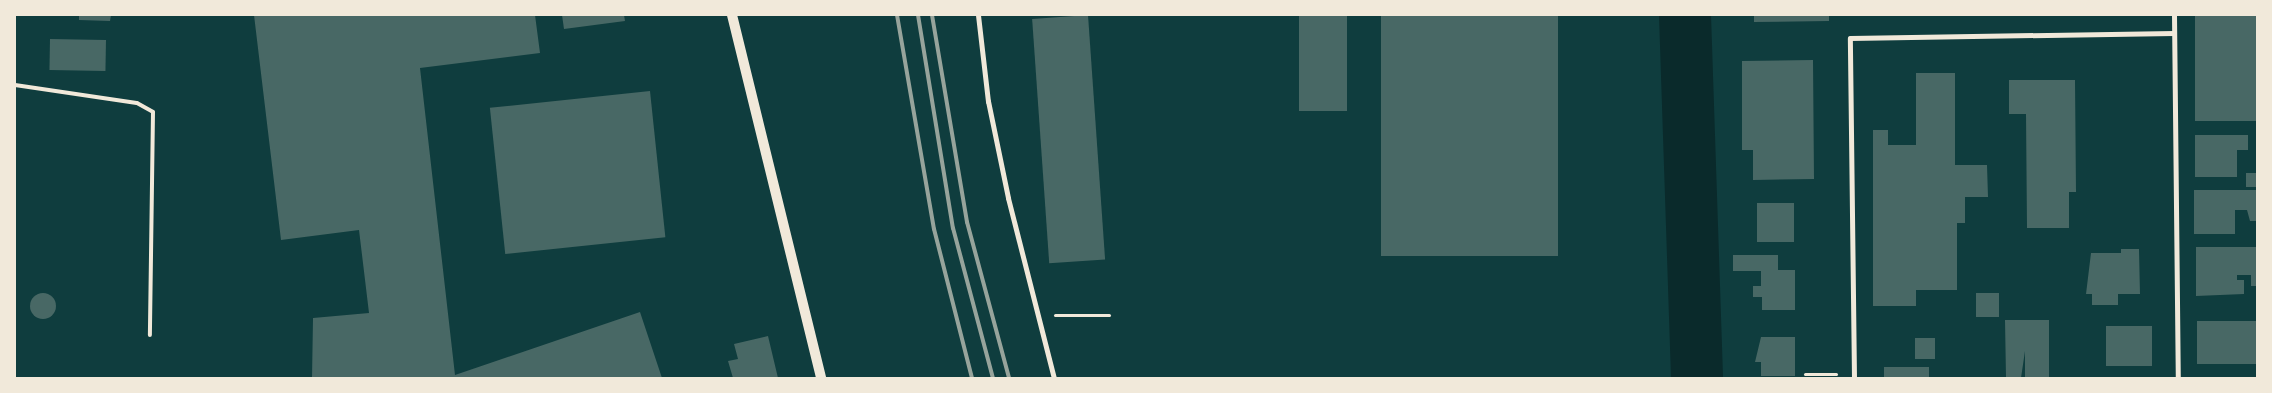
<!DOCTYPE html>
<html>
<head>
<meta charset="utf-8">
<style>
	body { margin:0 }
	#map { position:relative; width:2272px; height:393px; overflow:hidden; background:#0f3d3e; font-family:"Exo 2",sans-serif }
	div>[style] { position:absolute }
	.river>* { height:52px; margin:-26px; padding:0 26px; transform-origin:26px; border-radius:26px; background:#0a2a2b }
	.building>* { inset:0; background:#486865; transform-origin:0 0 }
	.round { border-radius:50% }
	.path>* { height:3px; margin:-1.5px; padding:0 1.5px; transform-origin:1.5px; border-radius:1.5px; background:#f1e9da }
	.service>* { height:4px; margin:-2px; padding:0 2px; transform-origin:2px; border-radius:2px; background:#f1e9da }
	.minor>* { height:5px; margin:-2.5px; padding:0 2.5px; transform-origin:2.5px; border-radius:2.5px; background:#f1e9da }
	.secondary>* { height:10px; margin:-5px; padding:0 5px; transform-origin:5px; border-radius:5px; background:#f1e9da }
	.rail>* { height:4px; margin:-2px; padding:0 2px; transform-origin:2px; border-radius:2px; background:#97a49c }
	span { translate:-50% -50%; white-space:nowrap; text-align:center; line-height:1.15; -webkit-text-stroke:4.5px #f1e9da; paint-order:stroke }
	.frame { position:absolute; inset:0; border:16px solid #f1e9da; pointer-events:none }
</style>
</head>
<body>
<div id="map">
	<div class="river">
		<i style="left:1685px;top:15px;width:363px;rotate:88.1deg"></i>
	</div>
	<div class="building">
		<i style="clip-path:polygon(79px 15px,111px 15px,110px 21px,79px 20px)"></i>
		<i style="clip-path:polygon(254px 15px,535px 15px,540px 53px,420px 68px,455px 375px,640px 312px,662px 378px,312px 378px,313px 318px,369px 313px,359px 230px,281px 240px)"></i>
		<i style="clip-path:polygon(562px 15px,624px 15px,625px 21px,564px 29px)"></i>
		<i style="left:1088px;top:15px;width:245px;height:56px;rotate:86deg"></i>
		<i style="left:1299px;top:15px;width:48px;height:96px"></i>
		<i style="left:1381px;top:15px;width:177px;height:241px"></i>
		<i style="clip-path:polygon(1754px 15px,1829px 15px,1829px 21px,1754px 22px)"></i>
		<i style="left:2195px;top:15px;width:62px;height:106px"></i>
		<i style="left:50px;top:39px;width:56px;height:31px;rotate:1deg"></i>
		<i style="clip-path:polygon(1813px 60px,1814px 179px,1753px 180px,1753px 150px,1742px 150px,1742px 61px)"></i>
		<i style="clip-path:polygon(1916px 73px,1955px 73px,1955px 165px,1987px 165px,1988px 197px,1965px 197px,1965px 223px,1957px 223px,1957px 290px,1916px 290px,1916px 306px,1873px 306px,1873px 130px,1888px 130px,1888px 145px,1916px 145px)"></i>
		<i style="clip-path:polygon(2009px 80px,2075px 80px,2076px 192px,2069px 192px,2069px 228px,2027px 228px,2026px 114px,2009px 114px)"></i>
		<i style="left:650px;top:91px;width:147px;height:161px;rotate:84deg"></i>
		<i style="clip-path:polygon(2195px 135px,2248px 135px,2248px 150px,2237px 150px,2237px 177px,2195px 177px)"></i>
		<i style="left:2246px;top:173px;width:11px;height:14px"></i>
		<i style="clip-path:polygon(2194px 190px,2257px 190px,2257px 221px,2250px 221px,2247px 210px,2235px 210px,2235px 234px,2194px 234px)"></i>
		<i style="left:1757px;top:203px;width:37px;height:39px"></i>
		<i style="clip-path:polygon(2196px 247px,2257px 247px,2257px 286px,2251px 286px,2251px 275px,2237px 275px,2237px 280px,2244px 280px,2244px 294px,2196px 296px)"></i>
		<i style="clip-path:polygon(2121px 249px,2139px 249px,2140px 294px,2118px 294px,2118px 305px,2092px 305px,2092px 294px,2086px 294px,2091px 253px,2121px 253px)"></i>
		<i style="clip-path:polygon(1733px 255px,1778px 255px,1778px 270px,1795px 270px,1795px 310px,1762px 310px,1762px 297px,1753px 297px,1753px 286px,1761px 286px,1761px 271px,1733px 271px)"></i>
		<i style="left:1999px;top:293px;width:24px;height:23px;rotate:90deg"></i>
		<i class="round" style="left:30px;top:293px;width:26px;height:26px"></i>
		<i style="clip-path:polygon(2005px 320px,2049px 320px,2049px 378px,2025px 378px,2025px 351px,2021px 378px,2006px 378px)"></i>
		<i style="left:2197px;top:321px;width:60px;height:43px"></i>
		<i style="left:2106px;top:326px;width:46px;height:40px"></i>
		<i style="clip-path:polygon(768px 336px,778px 378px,733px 378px,728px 361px,738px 359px,734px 344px)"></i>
		<i style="clip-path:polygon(1761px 337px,1795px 337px,1795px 376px,1761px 376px,1761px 362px,1755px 362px)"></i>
		<i style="left:1915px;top:338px;width:20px;height:21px"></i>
		<i style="left:1884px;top:367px;width:45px;height:11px"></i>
	</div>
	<div class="path">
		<i style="left:1055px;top:315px;width:54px"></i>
		<i style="left:1805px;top:374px;width:31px"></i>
	</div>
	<div class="service">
		<i style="left:15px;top:85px;width:123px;rotate:8.4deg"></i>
		<i style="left:137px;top:103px;width:18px;rotate:29deg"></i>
		<i style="left:153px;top:112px;width:223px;rotate:90.8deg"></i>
	</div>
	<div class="minor">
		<i style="left:978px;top:15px;width:87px;rotate:83.4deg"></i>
		<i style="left:988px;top:101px;width:99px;rotate:78.3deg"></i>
		<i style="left:1008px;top:198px;width:186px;rotate:75.7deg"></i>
		<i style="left:2174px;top:15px;width:363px;rotate:89.4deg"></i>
		<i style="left:1854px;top:378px;width:340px;rotate:-90.7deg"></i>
		<i style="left:1850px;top:38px;width:324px;rotate:-0.9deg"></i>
	</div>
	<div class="secondary">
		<i style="left:732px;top:15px;width:374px;rotate:76.2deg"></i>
	</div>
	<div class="rail">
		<i style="left:897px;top:15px;width:217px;rotate:80.2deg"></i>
		<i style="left:934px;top:229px;width:154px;rotate:75.7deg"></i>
		<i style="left:918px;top:15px;width:216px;rotate:80.7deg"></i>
		<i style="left:953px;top:228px;width:155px;rotate:75.1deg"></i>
		<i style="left:932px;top:15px;width:210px;rotate:80.4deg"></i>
		<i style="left:967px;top:222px;width:162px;rotate:74.9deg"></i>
	</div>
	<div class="frame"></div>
</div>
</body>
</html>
